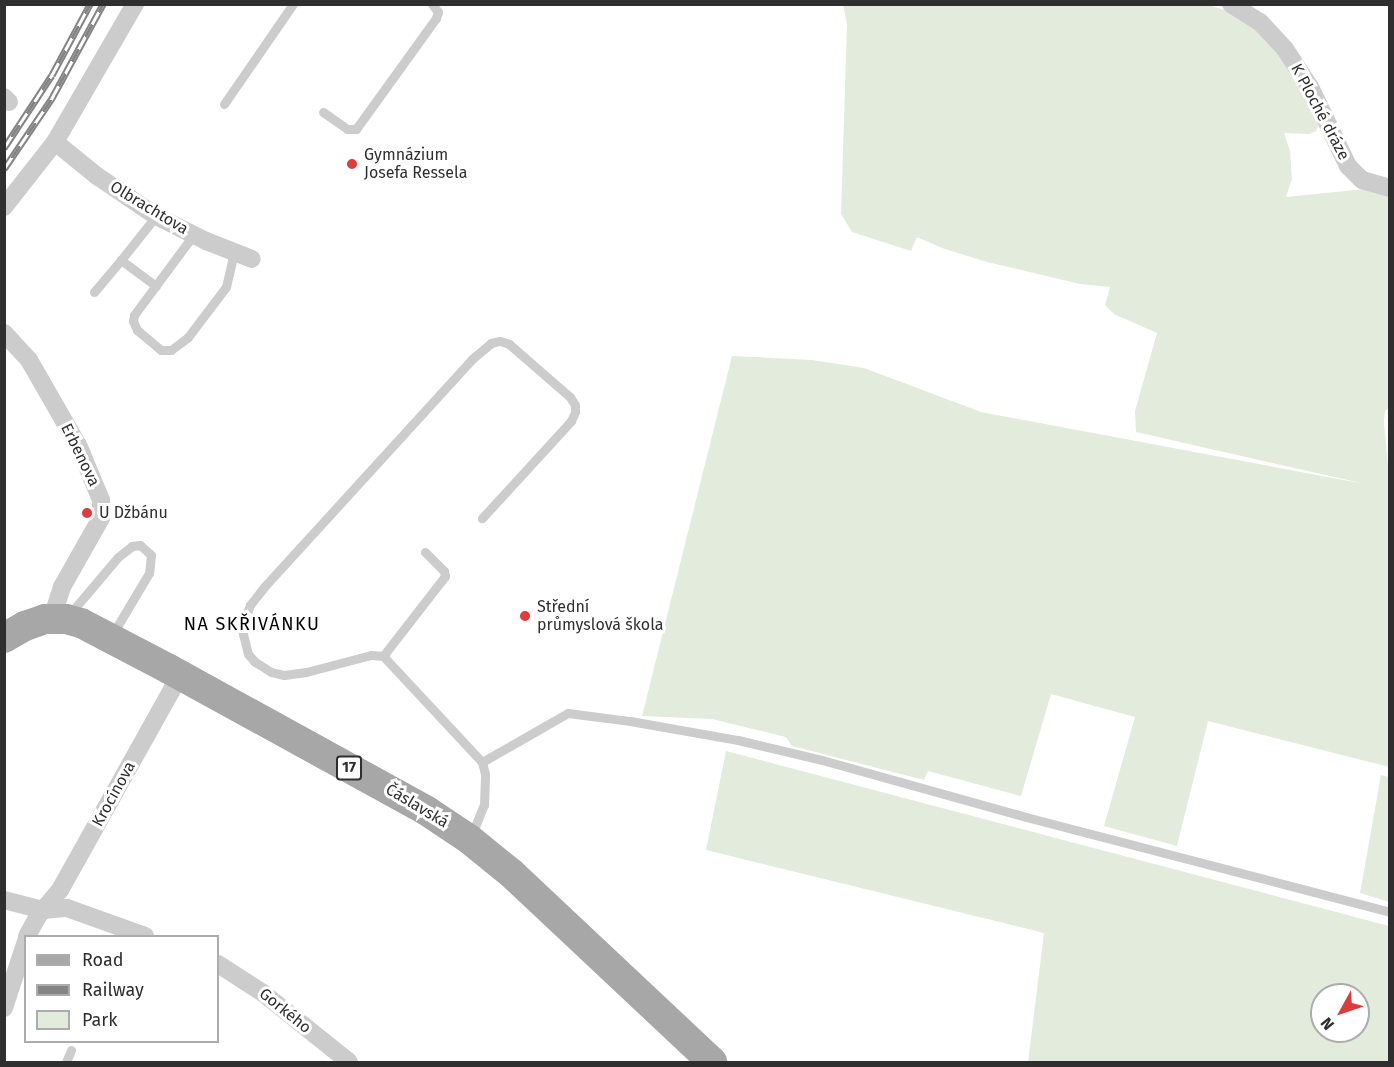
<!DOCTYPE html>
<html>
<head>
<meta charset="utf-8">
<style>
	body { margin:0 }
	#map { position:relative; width:1394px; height:1067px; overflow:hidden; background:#fff; font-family:"Fira Sans",sans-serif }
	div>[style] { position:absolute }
	.green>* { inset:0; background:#e3ebdd }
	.lane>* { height:9px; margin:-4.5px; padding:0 4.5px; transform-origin:4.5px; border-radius:4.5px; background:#ccc }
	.street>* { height:18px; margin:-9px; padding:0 9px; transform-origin:9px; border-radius:9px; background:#ccc }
	.primary>* { height:30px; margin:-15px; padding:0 15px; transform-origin:15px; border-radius:15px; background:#a7a7a7 }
	.rail>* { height:7px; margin-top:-3.5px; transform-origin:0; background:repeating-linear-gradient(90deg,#fff 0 14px,#848484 0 28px); box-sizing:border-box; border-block:2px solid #848484 }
	.dots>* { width:16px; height:16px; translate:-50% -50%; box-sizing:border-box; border:3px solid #fff; border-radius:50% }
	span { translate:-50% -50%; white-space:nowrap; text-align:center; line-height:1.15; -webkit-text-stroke:6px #fff; paint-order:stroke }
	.shield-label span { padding:2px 4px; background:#fff; border:2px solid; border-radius:4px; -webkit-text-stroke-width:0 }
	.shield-label { font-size:15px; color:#2f2f2f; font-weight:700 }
	.street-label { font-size:16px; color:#2f2f2f }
	.poi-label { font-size:16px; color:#2f2f2f }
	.left { translate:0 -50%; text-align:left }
	.neighbourhood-label { font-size:18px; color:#000; letter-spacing:1.5px }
	.frame { position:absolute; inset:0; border:6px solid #2f2f2f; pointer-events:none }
	.legend { position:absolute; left:24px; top:935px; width:195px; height:108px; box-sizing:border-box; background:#fff; border:2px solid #acacac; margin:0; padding:8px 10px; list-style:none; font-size:18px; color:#2f2f2f }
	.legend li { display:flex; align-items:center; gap:12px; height:30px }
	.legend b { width:30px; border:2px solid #acacac }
	.north { position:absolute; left:1310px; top:983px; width:60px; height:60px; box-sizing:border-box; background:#fff; border:2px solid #acacac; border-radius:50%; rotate:230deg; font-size:16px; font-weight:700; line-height:24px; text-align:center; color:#2f2f2f }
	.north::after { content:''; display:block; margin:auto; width:21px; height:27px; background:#de3b39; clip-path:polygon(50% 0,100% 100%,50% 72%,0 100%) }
</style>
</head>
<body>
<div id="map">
	<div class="green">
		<i style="clip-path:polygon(843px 5px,1208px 5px,1228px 11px,1260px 31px,1286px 62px,1320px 121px,1316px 131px,1309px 134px,1284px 133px,1290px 151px,1292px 179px,1286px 197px,1364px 189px,1389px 195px,1390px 407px,1385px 411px,1384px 421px,1390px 489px,1389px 767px,1208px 721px,1177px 846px,1104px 826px,1135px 717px,1051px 694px,1021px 796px,928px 771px,924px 780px,792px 746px,786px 737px,712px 719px,642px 716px,732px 356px,812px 360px,864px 368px,981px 412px,1365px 484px,1136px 432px,1135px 411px,1157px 333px,1114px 314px,1105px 305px,1110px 287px,1080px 284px,987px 262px,942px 248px,917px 237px,911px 251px,852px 232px,841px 214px,847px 24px)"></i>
		<i style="clip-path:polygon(evenodd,726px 751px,1389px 926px,1389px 1062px,1028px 1062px,1044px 933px,706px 850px,726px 751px,1322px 995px,1358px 995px,1358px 1031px,1322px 1031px,1322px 995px)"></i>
		<i style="clip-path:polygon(1381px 775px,1389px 777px,1389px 902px,1360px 893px)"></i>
	</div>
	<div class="lane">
		<i style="left:224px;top:104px;width:121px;rotate:-55.4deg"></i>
		<i style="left:323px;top:112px;width:29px;rotate:35deg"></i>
		<i style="left:347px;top:129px;width:9px"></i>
		<i style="left:356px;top:129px;width:137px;rotate:-54.2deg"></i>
		<i style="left:436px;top:18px;width:6px;rotate:-72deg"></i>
		<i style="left:438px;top:12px;width:10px;rotate:-127deg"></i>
		<i style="left:194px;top:234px;width:101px;rotate:126.5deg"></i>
		<i style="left:134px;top:315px;width:6px;rotate:99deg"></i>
		<i style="left:133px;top:321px;width:10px;rotate:66deg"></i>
		<i style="left:137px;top:330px;width:31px;rotate:40deg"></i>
		<i style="left:161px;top:350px;width:10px"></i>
		<i style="left:171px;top:350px;width:21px;rotate:-37deg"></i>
		<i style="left:188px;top:337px;width:63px;rotate:-52.8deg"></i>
		<i style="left:226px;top:287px;width:36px;rotate:-77deg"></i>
		<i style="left:156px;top:286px;width:44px;rotate:-143.4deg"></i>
		<i style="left:121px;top:260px;width:56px;rotate:-51.5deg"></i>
		<i style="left:94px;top:292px;width:42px;rotate:-49.8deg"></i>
		<i style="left:69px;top:615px;width:76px;rotate:-49.8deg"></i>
		<i style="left:118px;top:557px;width:18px;rotate:-38deg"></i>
		<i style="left:132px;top:546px;width:8px;rotate:-7deg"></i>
		<i style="left:140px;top:545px;width:15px;rotate:42deg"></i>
		<i style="left:151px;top:555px;width:18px;rotate:96deg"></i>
		<i style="left:149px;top:573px;width:72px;rotate:120.8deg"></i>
		<i style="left:383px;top:656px;width:101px;rotate:-52.2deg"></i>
		<i style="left:445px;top:576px;width:5px;rotate:-101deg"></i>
		<i style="left:444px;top:571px;width:27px;rotate:-135deg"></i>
		<i style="left:482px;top:762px;width:145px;rotate:-133deg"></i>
		<i style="left:383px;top:656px;width:12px;rotate:-175deg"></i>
		<i style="left:371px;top:655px;width:67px;rotate:165.3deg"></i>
		<i style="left:306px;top:672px;width:22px;rotate:172deg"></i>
		<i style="left:284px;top:675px;width:13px;rotate:-167deg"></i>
		<i style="left:271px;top:672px;width:19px;rotate:-148deg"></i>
		<i style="left:255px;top:662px;width:11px;rotate:-131deg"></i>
		<i style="left:248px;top:654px;width:21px;rotate:-104deg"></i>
		<i style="left:243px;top:634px;width:12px;rotate:-85deg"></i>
		<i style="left:244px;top:622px;width:18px;rotate:-71deg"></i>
		<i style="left:250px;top:605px;width:23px;rotate:-52deg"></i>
		<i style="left:264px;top:587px;width:309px;rotate:-47.6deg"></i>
		<i style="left:472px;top:359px;width:25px;rotate:-40deg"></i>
		<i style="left:491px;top:343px;width:9px;rotate:-13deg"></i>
		<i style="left:500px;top:341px;width:9px;rotate:18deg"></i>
		<i style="left:509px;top:344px;width:81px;rotate:41deg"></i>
		<i style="left:570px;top:397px;width:9px;rotate:58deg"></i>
		<i style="left:575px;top:405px;width:7px;rotate:90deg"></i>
		<i style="left:575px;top:412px;width:10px;rotate:114deg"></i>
		<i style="left:571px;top:421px;width:132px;rotate:132.5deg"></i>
		<i style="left:472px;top:834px;width:31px;rotate:-68deg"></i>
		<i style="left:484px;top:805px;width:31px;rotate:-88deg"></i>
		<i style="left:485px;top:774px;width:12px;rotate:-104deg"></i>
		<i style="left:482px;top:762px;width:99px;rotate:-29.7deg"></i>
		<i style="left:568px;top:713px;width:63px;rotate:7.4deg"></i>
		<i style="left:630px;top:721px;width:110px;rotate:10deg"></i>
		<i style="left:738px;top:740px;width:86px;rotate:13.4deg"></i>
		<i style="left:822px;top:760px;width:212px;rotate:15.6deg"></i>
		<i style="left:1026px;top:817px;width:376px;rotate:14.6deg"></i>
		<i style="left:66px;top:1062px;width:13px;rotate:-67deg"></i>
	</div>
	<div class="street">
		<i style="left:1231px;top:4px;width:34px;rotate:32deg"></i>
		<i style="left:1260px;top:22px;width:37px;rotate:47deg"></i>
		<i style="left:1285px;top:49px;width:45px;rotate:56.7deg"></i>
		<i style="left:1310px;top:87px;width:88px;rotate:64.3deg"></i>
		<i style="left:1348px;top:166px;width:20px;rotate:45deg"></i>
		<i style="left:1362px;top:180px;width:29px;rotate:16deg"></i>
		<i style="left:4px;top:97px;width:7px;rotate:45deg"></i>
		<i style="left:55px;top:142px;width:54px;rotate:39deg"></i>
		<i style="left:97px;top:176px;width:71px;rotate:34.1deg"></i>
		<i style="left:156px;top:216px;width:56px;rotate:26.6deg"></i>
		<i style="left:206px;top:241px;width:49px;rotate:21.4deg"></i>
		<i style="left:4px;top:207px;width:83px;rotate:-51.9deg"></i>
		<i style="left:55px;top:142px;width:160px;rotate:-59.9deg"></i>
		<i style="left:4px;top:333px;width:37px;rotate:47deg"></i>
		<i style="left:29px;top:360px;width:100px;rotate:60.1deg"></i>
		<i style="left:79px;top:447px;width:57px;rotate:67.5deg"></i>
		<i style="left:101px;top:500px;width:18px;rotate:90deg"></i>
		<i style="left:101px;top:518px;width:79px;rotate:119.5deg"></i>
		<i style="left:62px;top:587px;width:33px;rotate:108deg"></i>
		<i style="left:4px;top:900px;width:40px;rotate:14.4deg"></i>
		<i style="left:43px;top:910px;width:24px;rotate:-5deg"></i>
		<i style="left:67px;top:908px;width:83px;rotate:19.7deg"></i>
		<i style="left:27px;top:936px;width:23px;rotate:-61deg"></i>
		<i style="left:38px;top:916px;width:34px;rotate:-50deg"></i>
		<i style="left:60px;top:890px;width:246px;rotate:-60.8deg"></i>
		<i style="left:218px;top:964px;width:54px;rotate:32.8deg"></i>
		<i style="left:263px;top:993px;width:110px;rotate:38.7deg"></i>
		<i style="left:4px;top:1008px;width:71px;rotate:-71.8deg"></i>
	</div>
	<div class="primary">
		<i style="left:4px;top:638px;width:24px;rotate:-30deg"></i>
		<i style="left:25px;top:626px;width:21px;rotate:-19deg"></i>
		<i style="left:45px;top:619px;width:21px"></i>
		<i style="left:66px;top:619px;width:16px;rotate:15deg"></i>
		<i style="left:81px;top:623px;width:99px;rotate:27.6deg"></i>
		<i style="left:169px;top:669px;width:294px;rotate:28.8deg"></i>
		<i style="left:427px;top:811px;width:50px;rotate:33.7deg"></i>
		<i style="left:469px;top:839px;width:54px;rotate:39deg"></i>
		<i style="left:511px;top:873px;width:276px;rotate:43.2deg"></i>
	</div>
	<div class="rail">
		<i style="left:4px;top:148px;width:87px;rotate:-56.7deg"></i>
		<i style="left:52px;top:75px;width:81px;rotate:-61.8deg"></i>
		<i style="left:4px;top:169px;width:86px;rotate:-55.9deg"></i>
		<i style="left:52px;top:98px;width:107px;rotate:-61.5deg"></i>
	</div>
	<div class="dots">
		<i style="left:352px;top:164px;background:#de3b39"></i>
		<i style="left:87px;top:513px;background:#de3b39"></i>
		<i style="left:525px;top:616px;background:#de3b39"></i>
	</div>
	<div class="shield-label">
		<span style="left:349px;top:768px">17</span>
	</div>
	<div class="street-label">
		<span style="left:1320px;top:112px;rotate:62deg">K Ploché dráze</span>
		<span style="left:149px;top:208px;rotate:31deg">Olbrachtova</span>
		<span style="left:80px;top:455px;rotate:64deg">Erbenova</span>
		<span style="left:114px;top:794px;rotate:-61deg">Krocínova</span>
		<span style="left:417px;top:806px;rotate:31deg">Čáslavská</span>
		<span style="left:285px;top:1011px;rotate:39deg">Gorkého</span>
	</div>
	<div class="poi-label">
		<span class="left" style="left:364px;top:164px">Gymnázium<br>Josefa Ressela</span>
		<span class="left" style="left:99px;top:513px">U Džbánu</span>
		<span class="left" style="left:537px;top:616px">Střední<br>průmyslová škola</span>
	</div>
	<div class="neighbourhood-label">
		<span style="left:252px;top:624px">NA SKŘIVÁNKU</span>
	</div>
	<div class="frame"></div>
	<ul class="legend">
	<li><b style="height:8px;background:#a7a7a7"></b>Road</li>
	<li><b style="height:8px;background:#848484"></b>Railway</li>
	<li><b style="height:16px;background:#e3ebdd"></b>Park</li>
	</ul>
	<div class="north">N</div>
</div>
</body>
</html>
